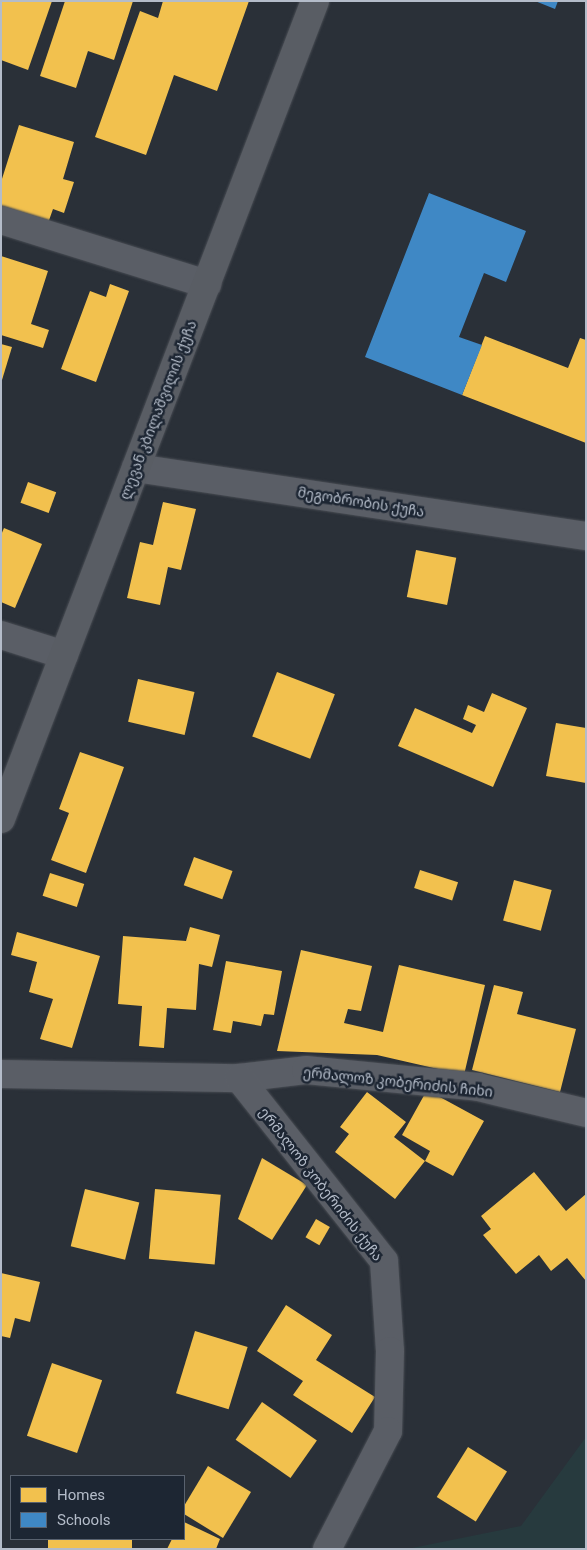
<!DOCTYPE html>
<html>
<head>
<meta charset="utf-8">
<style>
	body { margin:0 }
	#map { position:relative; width:587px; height:1550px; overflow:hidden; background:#2a3038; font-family:Roboto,"Noto Sans Georgian",sans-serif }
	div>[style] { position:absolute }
	.green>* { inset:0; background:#273a3e }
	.homes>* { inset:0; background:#f2c14e; transform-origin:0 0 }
	.schools>* { inset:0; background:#3f88c5 }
	.roads { filter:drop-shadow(0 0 1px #484c53) drop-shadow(0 0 1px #484c53) }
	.minor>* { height:28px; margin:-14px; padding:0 14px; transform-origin:14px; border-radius:14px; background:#5a5e66 }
	.tertiary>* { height:28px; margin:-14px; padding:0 14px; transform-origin:14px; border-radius:14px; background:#5a5e66 }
	.secondary>* { height:28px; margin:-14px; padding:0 14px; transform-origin:14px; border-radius:14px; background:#595d64 }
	span { translate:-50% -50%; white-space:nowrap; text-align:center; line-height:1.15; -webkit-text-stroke:5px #1d2633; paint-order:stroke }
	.street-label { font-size:14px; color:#b4bcc9 }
	.frame { position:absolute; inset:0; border:2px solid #b4bcc9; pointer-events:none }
	.legend { position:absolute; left:10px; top:1475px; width:175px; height:65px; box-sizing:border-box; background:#1d2633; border:1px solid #59626f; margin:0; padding:6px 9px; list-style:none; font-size:15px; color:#b4bcc9 }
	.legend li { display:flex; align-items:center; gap:10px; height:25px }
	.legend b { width:25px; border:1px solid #59626f }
</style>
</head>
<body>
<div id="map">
	<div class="green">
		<i style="clip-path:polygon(586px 1437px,586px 1549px,407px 1549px,521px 1526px)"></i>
	</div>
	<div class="homes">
		<i style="clip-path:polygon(1px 1px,52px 1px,28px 70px,1px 60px)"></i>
		<i style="clip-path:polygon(65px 1px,133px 1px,114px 60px,88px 51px,76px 88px,40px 76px)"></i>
		<i style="clip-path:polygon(163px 1px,249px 1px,217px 91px,174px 75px,146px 155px,95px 137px,140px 11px,158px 18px)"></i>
		<i style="clip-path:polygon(19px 125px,74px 142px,63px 179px,74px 182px,64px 213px,53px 209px,47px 226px,1px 212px,1px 182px)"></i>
		<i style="clip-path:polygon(1px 256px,48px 271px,31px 324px,49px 330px,43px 348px,1px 335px)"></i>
		<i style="clip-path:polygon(110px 284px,129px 291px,96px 382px,61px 369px,90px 291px,106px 297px)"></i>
		<i style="clip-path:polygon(485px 336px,568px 368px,580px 338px,586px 340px,586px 443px,462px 395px)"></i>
		<i style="clip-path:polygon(1px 344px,12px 347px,2px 380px,1px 380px)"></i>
		<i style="left:28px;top:482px;width:30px;height:22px;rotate:20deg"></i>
		<i style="clip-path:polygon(163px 502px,196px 509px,181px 570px,168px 567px,160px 605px,127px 598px,140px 542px,153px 545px)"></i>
		<i style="clip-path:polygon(4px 528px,42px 544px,15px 608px,1px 602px,1px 535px)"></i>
		<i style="left:416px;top:550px;width:41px;height:48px;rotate:11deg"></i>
		<i style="left:277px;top:672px;width:62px;height:69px;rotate:21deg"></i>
		<i style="left:138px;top:679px;width:58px;height:44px;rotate:13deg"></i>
		<i style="clip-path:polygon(492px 693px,527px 708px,493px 787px,398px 746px,415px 708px,472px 733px,476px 725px,463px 719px,468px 705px,484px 712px)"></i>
		<i style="clip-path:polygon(556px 723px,586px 728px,586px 783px,546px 776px)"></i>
		<i style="clip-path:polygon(80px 752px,124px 767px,86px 873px,51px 860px,69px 813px,59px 809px)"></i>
		<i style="left:194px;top:857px;width:41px;height:30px;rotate:20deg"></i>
		<i style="left:420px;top:870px;width:40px;height:19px;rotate:18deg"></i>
		<i style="left:50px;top:873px;width:36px;height:24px;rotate:18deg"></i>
		<i style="left:514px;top:880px;width:39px;height:42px;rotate:15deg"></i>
		<i style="clip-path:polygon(190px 927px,220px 935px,212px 967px,199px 964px,196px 1010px,167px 1008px,164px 1048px,139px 1046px,142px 1006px,118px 1004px,123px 936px,186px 941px)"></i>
		<i style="clip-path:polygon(17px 932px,100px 956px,72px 1048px,40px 1039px,53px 999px,29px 992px,37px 962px,11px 955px)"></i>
		<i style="clip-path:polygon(301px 950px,372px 966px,361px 1011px,348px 1009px,344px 1023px,383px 1032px,399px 965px,485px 985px,464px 1075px,377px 1055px,277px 1051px)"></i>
		<i style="clip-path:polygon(226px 961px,282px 971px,274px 1015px,264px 1014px,261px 1026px,233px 1021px,231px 1033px,213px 1030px)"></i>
		<i style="clip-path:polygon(494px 985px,523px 992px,517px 1014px,576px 1029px,560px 1092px,472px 1070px)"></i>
		<i style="clip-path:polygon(427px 1090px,484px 1121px,453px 1176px,425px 1161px,430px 1151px,402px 1135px)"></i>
		<i style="clip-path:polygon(367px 1092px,406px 1122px,394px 1137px,425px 1161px,395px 1199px,335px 1152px,349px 1134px,340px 1127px)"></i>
		<i style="clip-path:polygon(262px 1158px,307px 1185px,272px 1240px,238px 1219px)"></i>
		<i style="clip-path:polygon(534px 1172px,566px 1211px,586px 1194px,586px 1281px,567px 1258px,551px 1271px,539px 1255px,516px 1274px,483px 1235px,491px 1229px,481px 1216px)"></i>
		<i style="left:85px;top:1189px;width:56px;height:59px;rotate:14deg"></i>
		<i style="left:155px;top:1189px;width:66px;height:70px;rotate:5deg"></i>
		<i style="left:316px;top:1219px;width:16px;height:21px;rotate:30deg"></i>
		<i style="clip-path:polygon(1px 1273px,40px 1282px,30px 1322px,15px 1318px,10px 1338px,1px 1336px)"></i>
		<i style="clip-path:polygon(286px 1305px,332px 1335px,316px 1360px,375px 1397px,352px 1433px,293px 1395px,303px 1381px,257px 1351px)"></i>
		<i style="left:195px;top:1331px;width:55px;height:65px;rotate:17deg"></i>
		<i style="left:52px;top:1363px;width:53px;height:77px;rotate:19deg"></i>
		<i style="left:262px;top:1402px;width:67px;height:46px;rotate:35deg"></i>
		<i style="left:468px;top:1447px;width:46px;height:59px;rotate:32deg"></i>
		<i style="clip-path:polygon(208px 1466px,251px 1492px,223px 1538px,184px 1514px,184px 1506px)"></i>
		<i style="clip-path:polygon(184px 1522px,220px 1539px,216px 1549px,167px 1549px,172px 1539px,184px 1539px)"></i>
		<i style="left:48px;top:1539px;width:84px;height:10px"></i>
	</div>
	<div class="schools">
		<i style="clip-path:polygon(535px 1px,558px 1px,555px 9px)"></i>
		<i style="clip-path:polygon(429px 193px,526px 231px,506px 282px,484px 273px,459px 337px,482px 345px,462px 395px,365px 357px)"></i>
	</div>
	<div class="roads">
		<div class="minor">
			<i style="left:1px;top:220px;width:216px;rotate:17.3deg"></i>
			<i style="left:136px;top:468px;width:455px;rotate:8.6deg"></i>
			<i style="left:1px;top:635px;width:66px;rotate:17.6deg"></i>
			<i style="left:239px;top:1078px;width:67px;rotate:-6.8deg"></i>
			<i style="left:306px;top:1070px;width:173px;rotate:5.6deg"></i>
			<i style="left:478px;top:1087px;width:111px;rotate:13.5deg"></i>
		</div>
		<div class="tertiary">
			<i style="left:1px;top:1074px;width:238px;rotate:1deg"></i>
			<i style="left:239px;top:1078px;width:233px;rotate:51.6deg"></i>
			<i style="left:384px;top:1261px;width:90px;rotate:86.2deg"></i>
			<i style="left:390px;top:1351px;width:80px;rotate:91.4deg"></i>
			<i style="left:388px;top:1431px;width:133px;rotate:117.3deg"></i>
		</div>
		<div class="secondary">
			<i style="left:1px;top:819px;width:876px;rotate:-69deg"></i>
		</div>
	</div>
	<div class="street-label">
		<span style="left:158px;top:410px;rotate:-69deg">ლევან კბილაშვილის ქუჩა</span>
		<span style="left:361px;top:502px;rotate:9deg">მეგობრობის ქუჩა</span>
		<span style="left:398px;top:1082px;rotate:6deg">ერმალოზ კობერიძის ჩიხი</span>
		<span style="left:321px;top:1184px;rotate:52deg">ერმალოზ კობერიძის ქუჩა</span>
	</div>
	<div class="frame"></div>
	<ul class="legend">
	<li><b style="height:14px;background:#f2c14e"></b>Homes</li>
	<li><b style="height:14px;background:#3f88c5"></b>Schools</li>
	</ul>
</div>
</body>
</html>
